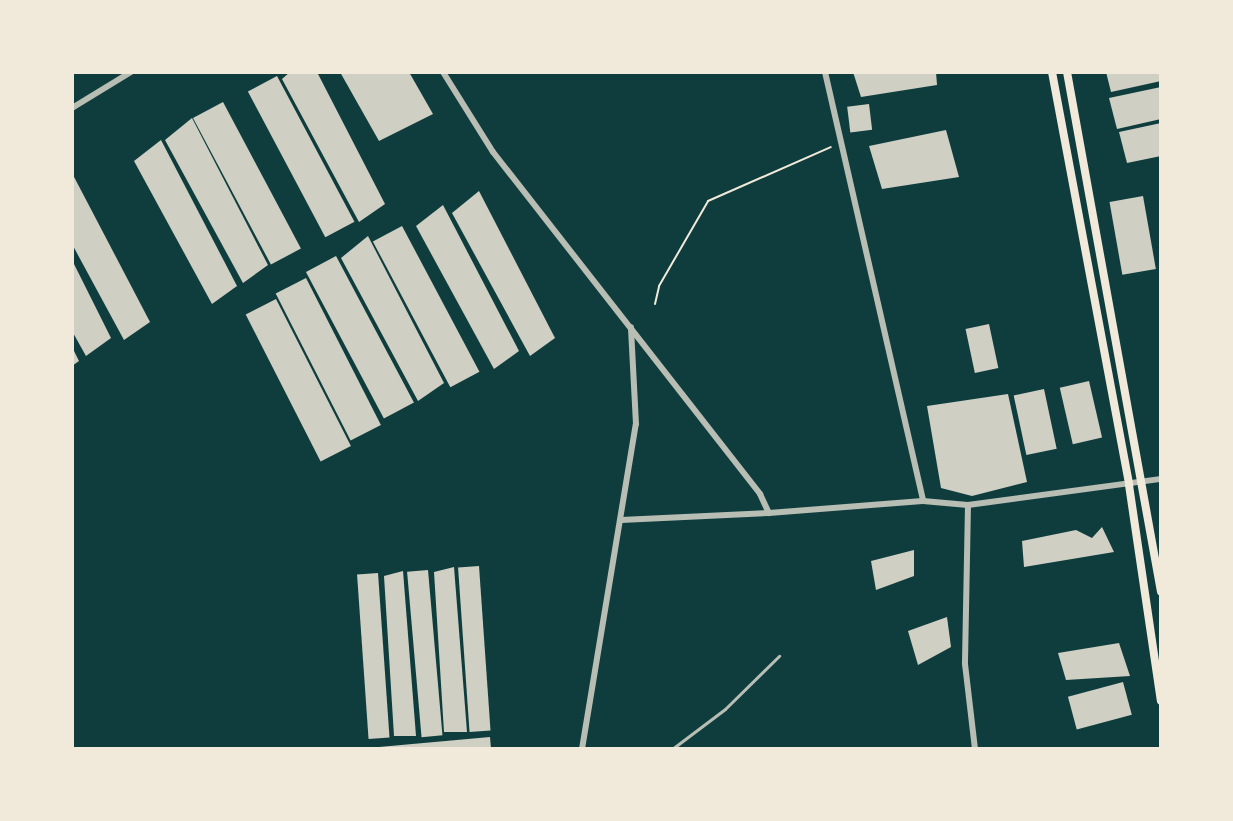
<!DOCTYPE html>
<html>
<head>
<meta charset="utf-8">
<style>
	body { margin:0 }
	#map { position:relative; width:1233px; height:821px; overflow:hidden; background:#0f3d3e; font-family:Spectral,serif }
	div>[style] { position:absolute }
	.building>* { inset:0; background:#cfcfc3; transform-origin:0 0 }
	.path>* { height:2px; margin:-1px; padding:0 1px; transform-origin:1px; border-radius:1px; background:#f1e9da }
	.service>* { height:3px; margin:-1.5px; padding:0 1.5px; transform-origin:1.5px; border-radius:1.5px; background:#b8beb3 }
	.minor>* { height:6px; margin:-3px; padding:0 3px; transform-origin:3px; border-radius:3px; background:#b8beb3 }
	.secondary>* { height:8px; margin:-4px; padding:0 4px; transform-origin:4px; border-radius:4px; background:#f1e9da }
	span { translate:-50% -50%; white-space:nowrap; text-align:center; line-height:1.15; -webkit-text-stroke:8px #f1e9da; paint-order:stroke }
	.frame { position:absolute; inset:0; border:74px solid #f1e9da; pointer-events:none }
</style>
</head>
<body>
<div id="map">
	<div class="building">
		<i style="clip-path:polygon(290px 72px,317px 72px,385px 204px,359px 222px,282px 79px)"></i>
		<i style="clip-path:polygon(340px 72px,409px 72px,433px 114px,379px 141px)"></i>
		<i style="clip-path:polygon(853px 72px,936px 72px,937px 85px,861px 97px)"></i>
		<i style="clip-path:polygon(1106px 72px,1161px 72px,1161px 81px,1111px 92px)"></i>
		<i style="left:277px;top:76px;width:165px;height:33px;rotate:62deg"></i>
		<i style="clip-path:polygon(1161px 87px,1161px 119px,1117px 129px,1109px 98px)"></i>
		<i style="left:223px;top:102px;width:166px;height:34px;rotate:62deg"></i>
		<i style="left:869px;top:104px;width:26px;height:22px;rotate:83deg"></i>
		<i style="clip-path:polygon(192px 118px,268px 265px,243px 283px,165px 140px)"></i>
		<i style="clip-path:polygon(1161px 123px,1161px 156px,1127px 163px,1119px 132px)"></i>
		<i style="clip-path:polygon(946px 130px,959px 177px,882px 189px,869px 146px)"></i>
		<i style="clip-path:polygon(161px 140px,237px 286px,212px 304px,134px 161px)"></i>
		<i style="clip-path:polygon(72px 173px,150px 322px,124px 340px,72px 244px)"></i>
		<i style="clip-path:polygon(479px 191px,555px 338px,530px 356px,452px 213px)"></i>
		<i style="left:1143px;top:196px;width:74px;height:34px;rotate:80deg"></i>
		<i style="clip-path:polygon(443px 205px,519px 351px,494px 369px,416px 226px)"></i>
		<i style="left:402px;top:226px;width:165px;height:33px;rotate:62deg"></i>
		<i style="clip-path:polygon(368px 236px,444px 383px,418px 401px,341px 258px)"></i>
		<i style="left:336px;top:256px;width:166px;height:34px;rotate:62deg"></i>
		<i style="clip-path:polygon(72px 260px,111px 338px,86px 356px,72px 331px)"></i>
		<i style="left:306px;top:278px;width:165px;height:34px;rotate:63deg"></i>
		<i style="left:276px;top:299px;width:165px;height:34px;rotate:63deg"></i>
		<i style="left:989px;top:324px;width:45px;height:24px;rotate:78deg"></i>
		<i style="clip-path:polygon(72px 347px,79px 361px,72px 366px)"></i>
		<i style="left:1089px;top:381px;width:58px;height:30px;rotate:77deg"></i>
		<i style="left:1044px;top:389px;width:61px;height:31px;rotate:78deg"></i>
		<i style="clip-path:polygon(1008px 394px,1027px 482px,972px 496px,941px 488px,927px 406px)"></i>
		<i style="clip-path:polygon(1102px 527px,1114px 552px,1024px 567px,1022px 541px,1076px 530px,1092px 538px)"></i>
		<i style="clip-path:polygon(914px 550px,914px 576px,876px 590px,871px 561px)"></i>
		<i style="left:479px;top:566px;width:165px;height:21px;rotate:86deg"></i>
		<i style="clip-path:polygon(454px 567px,467px 732px,444px 732px,434px 572px)"></i>
		<i style="left:428px;top:570px;width:166px;height:21px;rotate:85deg"></i>
		<i style="clip-path:polygon(403px 571px,416px 736px,394px 736px,384px 576px)"></i>
		<i style="left:378px;top:573px;width:165px;height:21px;rotate:86deg"></i>
		<i style="clip-path:polygon(947px 617px,951px 647px,918px 665px,908px 631px)"></i>
		<i style="clip-path:polygon(1119px 643px,1130px 676px,1066px 680px,1058px 653px)"></i>
		<i style="left:1123px;top:682px;width:34px;height:57px;rotate:75deg"></i>
		<i style="clip-path:polygon(490px 737px,491px 749px,379px 749px,379px 747px)"></i>
	</div>
	<div class="path">
		<i style="left:655px;top:304px;width:18px;rotate:-77deg"></i>
		<i style="left:659px;top:286px;width:98px;rotate:-60deg"></i>
		<i style="left:708px;top:201px;width:134px;rotate:-23.7deg"></i>
	</div>
	<div class="service">
		<i style="left:672px;top:749px;width:66px;rotate:-37deg"></i>
		<i style="left:725px;top:709px;width:76px;rotate:-44.5deg"></i>
	</div>
	<div class="minor">
		<i style="left:443px;top:72px;width:94px;rotate:58deg"></i>
		<i style="left:493px;top:152px;width:434px;rotate:52deg"></i>
		<i style="left:760px;top:494px;width:21px;rotate:65deg"></i>
		<i style="left:769px;top:513px;width:154px;rotate:-4.5deg"></i>
		<i style="left:923px;top:501px;width:45px;rotate:5.1deg"></i>
		<i style="left:968px;top:505px;width:195px;rotate:-7.7deg"></i>
		<i style="left:825px;top:72px;width:440px;rotate:77.1deg"></i>
		<i style="left:72px;top:108px;width:69px;rotate:-31.4deg"></i>
		<i style="left:968px;top:505px;width:159px;rotate:91.1deg"></i>
		<i style="left:965px;top:664px;width:86px;rotate:83.3deg"></i>
		<i style="left:621px;top:520px;width:148px;rotate:-2.7deg"></i>
		<i style="left:582px;top:749px;width:329px;rotate:-80.6deg"></i>
		<i style="left:636px;top:424px;width:97px;rotate:-93deg"></i>
	</div>
	<div class="secondary">
		<i style="left:1052px;top:72px;width:420px;rotate:79.4deg"></i>
		<i style="left:1129px;top:485px;width:218px;rotate:81.6deg"></i>
		<i style="left:1067px;top:72px;width:528px;rotate:79.75deg"></i>
	</div>
	<div class="frame"></div>
</div>
</body>
</html>
